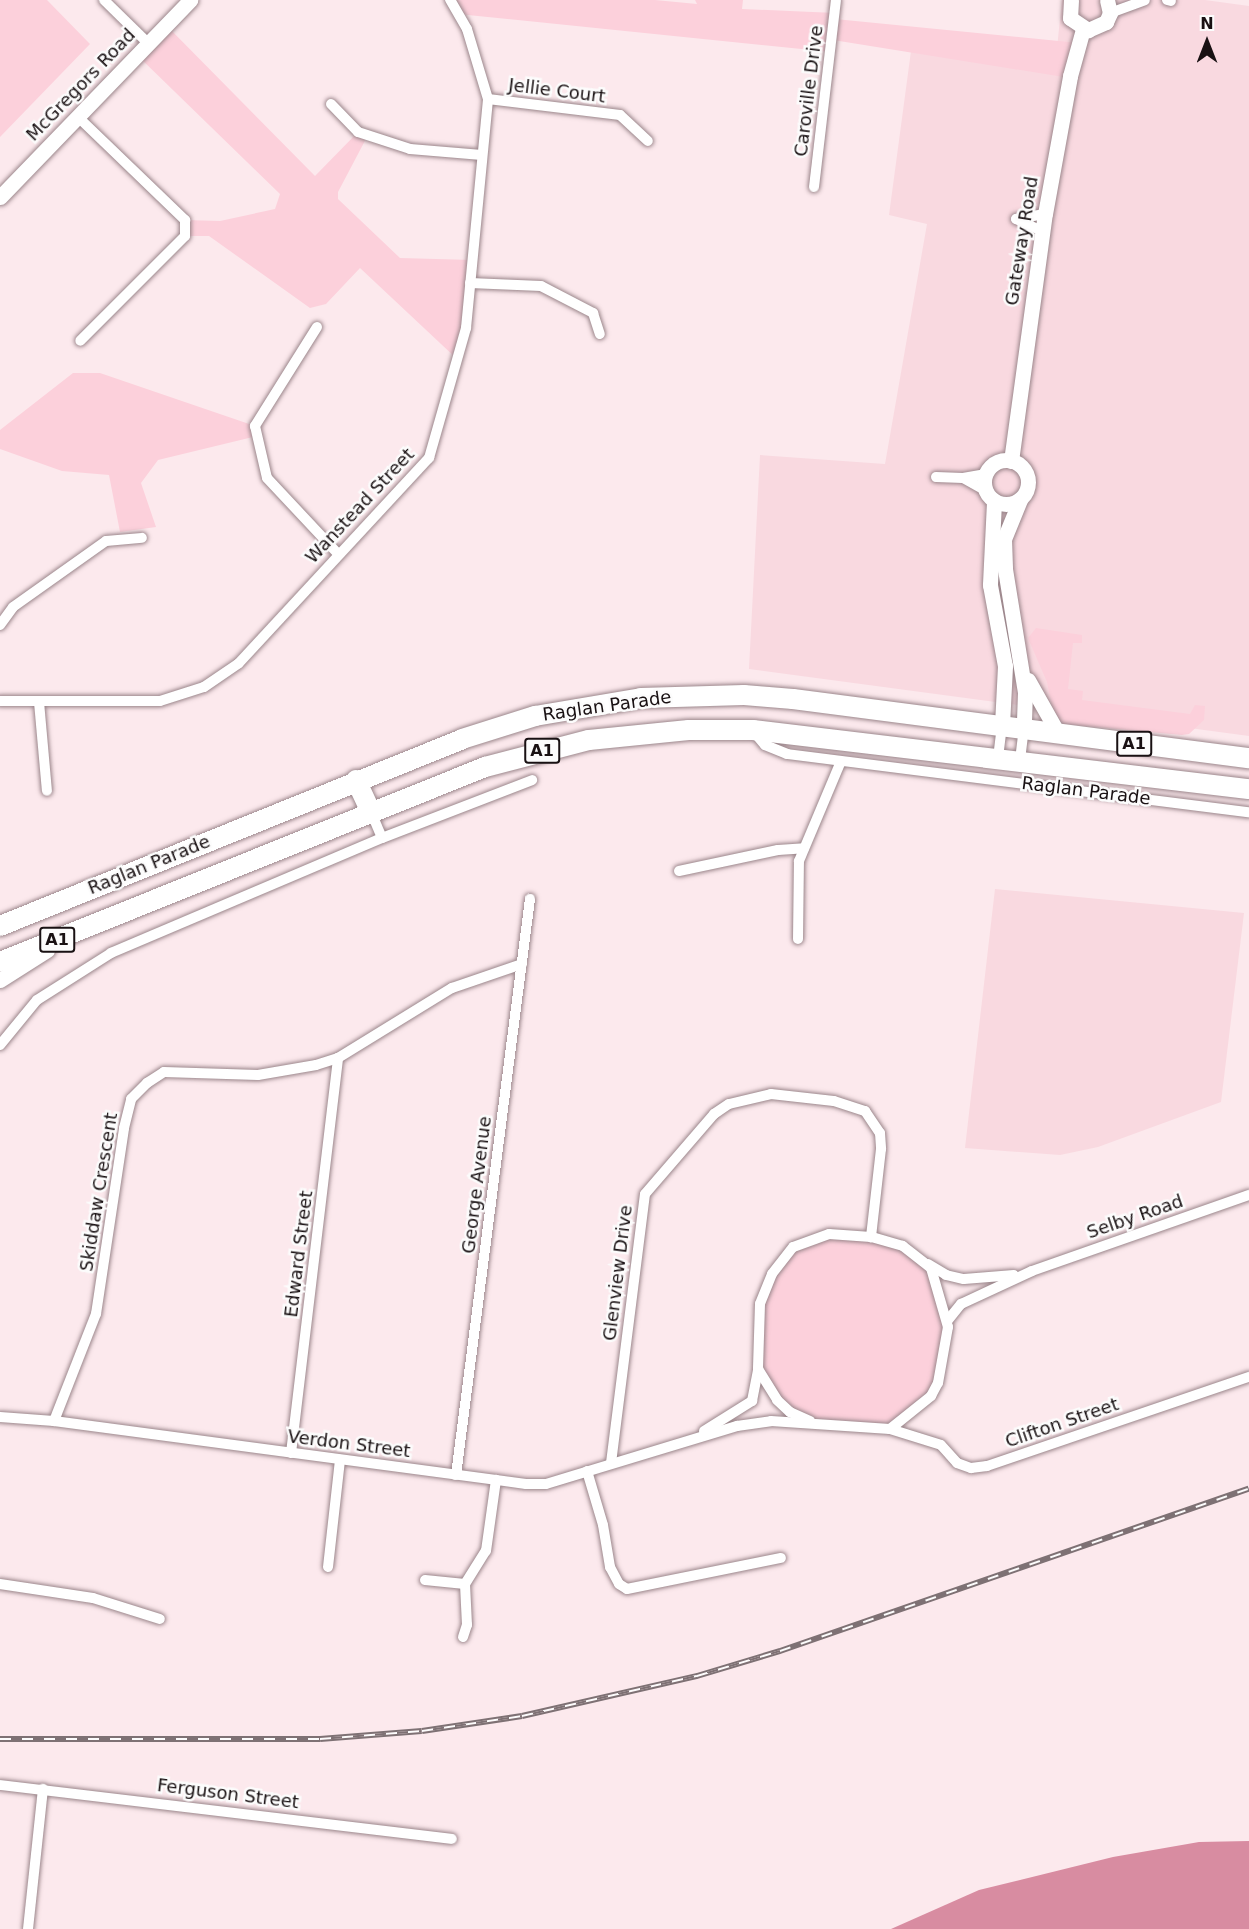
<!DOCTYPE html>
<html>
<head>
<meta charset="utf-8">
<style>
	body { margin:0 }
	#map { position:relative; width:1249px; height:1929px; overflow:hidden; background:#fce9ed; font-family:"DejaVu Sans",sans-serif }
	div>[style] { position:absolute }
	.built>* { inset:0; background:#f9d9e0 }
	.green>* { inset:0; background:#fcd0db }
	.water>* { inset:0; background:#d88ca1 }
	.roads { filter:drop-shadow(0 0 2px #9b868b) drop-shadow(0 0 2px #9b868b) }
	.street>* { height:10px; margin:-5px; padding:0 5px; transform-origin:5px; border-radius:5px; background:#fff }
	.secondary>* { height:15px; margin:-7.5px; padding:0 7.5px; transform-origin:7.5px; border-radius:7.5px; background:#fff }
	.secondary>.ring { margin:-7.5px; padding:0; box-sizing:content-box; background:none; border:15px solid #fff; border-radius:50% }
	.highway>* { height:20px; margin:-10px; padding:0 10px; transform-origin:10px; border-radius:10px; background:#fff }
	.rail>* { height:6px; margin-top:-3px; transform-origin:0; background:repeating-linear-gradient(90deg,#fcfcfc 0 11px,#7e7174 0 22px); box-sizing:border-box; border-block:2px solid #7e7174 }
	span { translate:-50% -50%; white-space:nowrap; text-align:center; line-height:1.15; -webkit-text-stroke:5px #fcfcfc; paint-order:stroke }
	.shield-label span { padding:2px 4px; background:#fcfcfc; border:2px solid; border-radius:4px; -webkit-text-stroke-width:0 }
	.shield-label { font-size:16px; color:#191113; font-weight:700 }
	.street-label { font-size:18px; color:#191113 }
	.north { position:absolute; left:1177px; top:12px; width:60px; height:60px; -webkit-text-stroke:4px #fcfcfc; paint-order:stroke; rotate:0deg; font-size:16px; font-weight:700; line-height:24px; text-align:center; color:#191113 }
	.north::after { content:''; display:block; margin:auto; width:21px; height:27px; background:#191113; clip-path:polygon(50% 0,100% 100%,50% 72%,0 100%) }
</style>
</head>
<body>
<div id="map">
	<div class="built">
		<i style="clip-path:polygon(1062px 0,1205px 0,1249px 6px,1249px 736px,749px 669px,760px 455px,885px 464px,927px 224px,889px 215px,911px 51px,1055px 67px)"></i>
		<i style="clip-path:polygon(995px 889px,1244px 913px,1221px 1102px,1098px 1147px,1060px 1155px,965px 1148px)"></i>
	</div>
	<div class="green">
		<i style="clip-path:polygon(0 0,47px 0,90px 44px,0 137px)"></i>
		<i style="clip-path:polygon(450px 0,655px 0,697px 4px,695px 0,743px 0,742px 9px,835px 13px,835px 19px,1079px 43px,1070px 78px,833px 40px,831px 52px,458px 14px)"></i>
		<i style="clip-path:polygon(166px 25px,315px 176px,358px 132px,368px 135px,338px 192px,338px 199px,400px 258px,472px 260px,457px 359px,360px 268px,326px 304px,310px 308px,209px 236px,185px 236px,185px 220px,220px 221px,275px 209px,280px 194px,138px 56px)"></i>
		<i style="clip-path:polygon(73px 373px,100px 373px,255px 426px,257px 436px,158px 460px,141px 483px,156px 527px,120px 532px,109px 475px,62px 471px,0 449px,0 430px)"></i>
		<i style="clip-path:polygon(1036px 628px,1082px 635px,1082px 643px,1073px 643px,1068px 689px,1083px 691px,1082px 700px,1190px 714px,1195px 705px,1205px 706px,1204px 720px,1189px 734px,1182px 735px,1063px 724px,1054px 717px,1047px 682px,1028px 638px)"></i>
		<i style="clip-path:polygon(829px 1234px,903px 1246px,931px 1268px,948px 1320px,938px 1383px,890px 1429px,840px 1426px,790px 1412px,762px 1379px,760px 1304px,793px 1247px)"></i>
	</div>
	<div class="water">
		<i style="clip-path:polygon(1249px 1841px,1249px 1929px,891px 1929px,979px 1890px,1113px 1857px,1199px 1842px)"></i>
	</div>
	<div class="roads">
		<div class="street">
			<i style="left:104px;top:0;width:63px;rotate:44.4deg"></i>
			<i style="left:1167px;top:0;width:4px;rotate:14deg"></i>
			<i style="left:1110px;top:13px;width:37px;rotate:-20deg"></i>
			<i style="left:488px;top:99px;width:133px;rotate:6.9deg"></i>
			<i style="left:620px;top:115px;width:38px;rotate:43deg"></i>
			<i style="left:331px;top:104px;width:39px;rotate:46deg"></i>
			<i style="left:358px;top:132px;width:55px;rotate:18.1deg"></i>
			<i style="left:410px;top:149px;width:72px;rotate:4.8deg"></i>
			<i style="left:78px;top:117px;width:149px;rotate:43.9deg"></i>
			<i style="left:185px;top:220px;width:16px;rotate:90deg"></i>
			<i style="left:185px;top:236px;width:148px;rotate:135deg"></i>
			<i style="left:814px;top:187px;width:188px;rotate:-83.3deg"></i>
			<i style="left:1016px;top:219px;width:29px;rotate:-10deg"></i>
			<i style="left:1016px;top:219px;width:29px;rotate:25deg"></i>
			<i style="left:470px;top:283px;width:71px;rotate:2.4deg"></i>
			<i style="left:541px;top:286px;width:59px;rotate:27.4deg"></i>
			<i style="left:593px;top:313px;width:22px;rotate:72deg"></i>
			<i style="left:317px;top:327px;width:117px;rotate:122.1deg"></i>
			<i style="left:255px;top:426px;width:53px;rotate:77deg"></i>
			<i style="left:267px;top:478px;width:104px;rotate:46.9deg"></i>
			<i style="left:936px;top:477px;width:27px;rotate:2deg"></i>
			<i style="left:963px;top:478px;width:22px;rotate:-10deg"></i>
			<i style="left:963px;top:478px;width:25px;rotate:29deg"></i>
			<i style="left:0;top:625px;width:22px;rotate:-54deg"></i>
			<i style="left:13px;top:607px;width:114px;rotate:-35.4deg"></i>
			<i style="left:106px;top:541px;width:36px;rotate:-5deg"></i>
			<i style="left:0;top:701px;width:160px"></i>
			<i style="left:160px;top:701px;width:46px;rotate:-17.7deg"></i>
			<i style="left:204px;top:687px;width:42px;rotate:-34.4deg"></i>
			<i style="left:239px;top:663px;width:280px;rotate:-47.2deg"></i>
			<i style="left:429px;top:458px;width:135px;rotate:-74.1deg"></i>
			<i style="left:466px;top:328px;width:230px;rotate:-84.5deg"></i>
			<i style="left:488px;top:99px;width:73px;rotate:-106.7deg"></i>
			<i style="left:467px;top:29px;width:34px;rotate:-120deg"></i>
			<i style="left:39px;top:702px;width:89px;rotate:84.9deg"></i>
			<i style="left:754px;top:732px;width:17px;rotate:50deg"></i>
			<i style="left:765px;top:745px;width:24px;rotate:22deg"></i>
			<i style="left:787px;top:754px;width:466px;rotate:7.2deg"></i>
			<i style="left:998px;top:758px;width:32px;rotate:-83deg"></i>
			<i style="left:1020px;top:760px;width:31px;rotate:-83deg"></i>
			<i style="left:371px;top:812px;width:28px;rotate:67deg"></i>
			<i style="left:679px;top:871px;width:101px;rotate:-12deg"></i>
			<i style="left:778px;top:850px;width:26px;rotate:-4deg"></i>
			<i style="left:798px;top:939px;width:78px;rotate:-89.3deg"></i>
			<i style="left:799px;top:861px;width:108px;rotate:-67.2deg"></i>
			<i style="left:0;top:1045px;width:58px;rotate:-50.6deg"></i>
			<i style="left:37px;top:1000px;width:88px;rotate:-32.4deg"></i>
			<i style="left:111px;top:953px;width:294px;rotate:-23deg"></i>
			<i style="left:382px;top:838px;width:161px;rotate:-21.1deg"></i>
			<i style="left:928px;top:1264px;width:21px;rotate:31deg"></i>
			<i style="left:946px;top:1275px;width:18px;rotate:13deg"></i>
			<i style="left:964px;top:1279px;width:50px;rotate:-4.6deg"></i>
			<i style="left:948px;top:1320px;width:21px;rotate:-51deg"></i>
			<i style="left:961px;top:1304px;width:78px;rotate:-24.9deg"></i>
			<i style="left:1032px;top:1271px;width:230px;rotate:-19.3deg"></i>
			<i style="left:0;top:1417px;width:54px;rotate:4.2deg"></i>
			<i style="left:54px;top:1421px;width:476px;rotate:7.6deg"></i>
			<i style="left:526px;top:1484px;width:20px"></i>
			<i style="left:546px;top:1484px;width:200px;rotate:-16.9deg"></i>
			<i style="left:737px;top:1426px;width:34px;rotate:-8deg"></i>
			<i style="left:771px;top:1421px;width:119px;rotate:3.8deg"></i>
			<i style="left:890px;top:1429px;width:53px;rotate:-38.8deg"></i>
			<i style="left:931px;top:1396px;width:15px;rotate:-62deg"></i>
			<i style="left:938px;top:1383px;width:57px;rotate:-79.9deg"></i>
			<i style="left:948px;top:1327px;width:61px;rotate:-106.1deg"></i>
			<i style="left:931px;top:1268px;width:36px;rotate:-142deg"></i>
			<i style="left:903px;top:1246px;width:33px;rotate:-164deg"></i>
			<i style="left:871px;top:1237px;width:42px;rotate:-175.9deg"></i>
			<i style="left:829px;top:1234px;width:38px;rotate:160deg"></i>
			<i style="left:793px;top:1247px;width:34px;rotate:128deg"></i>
			<i style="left:772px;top:1274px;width:32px;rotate:112deg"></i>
			<i style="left:760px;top:1304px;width:65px;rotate:91.8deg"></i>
			<i style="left:758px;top:1369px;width:36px;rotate:58deg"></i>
			<i style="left:777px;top:1400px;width:18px;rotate:43deg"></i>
			<i style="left:790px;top:1412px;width:22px;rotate:24deg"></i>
			<i style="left:54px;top:1421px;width:115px;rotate:-68.6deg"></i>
			<i style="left:96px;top:1314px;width:188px;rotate:-81.4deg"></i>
			<i style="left:124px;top:1128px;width:30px;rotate:-76deg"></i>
			<i style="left:131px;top:1099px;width:23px;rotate:-45deg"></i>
			<i style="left:147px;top:1083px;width:20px;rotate:-33deg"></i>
			<i style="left:164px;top:1072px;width:94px;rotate:1.8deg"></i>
			<i style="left:258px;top:1075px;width:59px;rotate:-9.8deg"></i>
			<i style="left:316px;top:1065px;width:23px;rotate:-18deg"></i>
			<i style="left:338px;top:1058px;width:134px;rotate:-31.6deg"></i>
			<i style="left:452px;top:988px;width:74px;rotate:-18.9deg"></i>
			<i style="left:890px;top:1429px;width:53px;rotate:17.4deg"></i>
			<i style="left:941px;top:1445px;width:24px;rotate:48deg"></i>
			<i style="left:957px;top:1463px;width:15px;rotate:20deg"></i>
			<i style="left:971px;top:1468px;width:16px;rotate:-7deg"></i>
			<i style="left:987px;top:1466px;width:277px;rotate:-18.8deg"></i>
			<i style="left:704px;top:1431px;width:57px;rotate:-32deg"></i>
			<i style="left:752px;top:1401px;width:33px;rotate:-79deg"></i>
			<i style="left:291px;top:1453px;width:398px;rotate:-83.2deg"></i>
			<i style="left:611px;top:1463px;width:271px;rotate:-82.8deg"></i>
			<i style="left:645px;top:1194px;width:106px;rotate:-49.2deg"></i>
			<i style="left:714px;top:1114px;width:18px;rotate:-34deg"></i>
			<i style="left:729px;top:1104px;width:43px;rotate:-13.4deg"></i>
			<i style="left:771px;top:1094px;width:63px;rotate:6.3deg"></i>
			<i style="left:834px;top:1101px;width:33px;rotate:18deg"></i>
			<i style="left:865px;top:1111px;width:27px;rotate:56deg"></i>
			<i style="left:880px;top:1133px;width:16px;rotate:86deg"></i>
			<i style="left:881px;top:1149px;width:89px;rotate:96.5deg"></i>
			<i style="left:587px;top:1471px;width:56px;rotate:73.5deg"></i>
			<i style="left:603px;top:1525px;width:43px;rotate:80.5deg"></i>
			<i style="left:610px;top:1567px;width:19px;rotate:62deg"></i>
			<i style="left:619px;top:1584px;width:9px;rotate:32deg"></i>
			<i style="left:627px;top:1589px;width:157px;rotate:-11.4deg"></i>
			<i style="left:456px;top:1475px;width:581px;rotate:-82.68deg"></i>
			<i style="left:328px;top:1567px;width:108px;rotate:-83.6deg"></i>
			<i style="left:425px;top:1580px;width:40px;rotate:5.7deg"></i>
			<i style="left:0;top:1584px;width:94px;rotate:8.6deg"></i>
			<i style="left:93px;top:1598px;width:70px;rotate:17.4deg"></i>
			<i style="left:463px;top:1637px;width:13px;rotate:-72deg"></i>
			<i style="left:467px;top:1625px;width:41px;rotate:-92.8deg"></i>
			<i style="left:465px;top:1584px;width:39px;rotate:-58deg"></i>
			<i style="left:486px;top:1551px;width:72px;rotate:-82deg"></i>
			<i style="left:0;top:1785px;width:455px;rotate:6.8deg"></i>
			<i style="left:28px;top:1929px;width:141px;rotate:-83.9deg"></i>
		</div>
		<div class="secondary">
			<i style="left:1071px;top:0;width:18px;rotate:93deg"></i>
			<i style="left:1070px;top:18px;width:22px;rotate:34deg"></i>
			<i style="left:1088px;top:30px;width:20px;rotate:-24deg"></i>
			<i style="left:1106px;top:22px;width:10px;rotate:-66deg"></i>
			<i style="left:1110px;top:13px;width:13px;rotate:-103deg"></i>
			<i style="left:0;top:197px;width:274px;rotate:-46deg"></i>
			<i class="ring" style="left:984px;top:460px;width:29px;height:29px"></i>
			<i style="left:1011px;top:461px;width:249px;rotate:-82.2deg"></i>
			<i style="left:1045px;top:214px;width:140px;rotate:-79.7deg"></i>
			<i style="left:1070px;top:76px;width:49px;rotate:-74.5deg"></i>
			<i style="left:1020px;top:500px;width:42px;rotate:112.3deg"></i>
			<i style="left:1004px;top:539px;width:30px;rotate:88deg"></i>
			<i style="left:1005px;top:569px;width:125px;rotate:80.8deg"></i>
			<i style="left:1025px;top:692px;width:37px;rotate:92deg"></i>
			<i style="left:994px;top:502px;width:83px;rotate:92.8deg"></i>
			<i style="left:990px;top:585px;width:82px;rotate:79.5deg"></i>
			<i style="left:1005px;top:666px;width:60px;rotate:92.9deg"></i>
			<i style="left:1028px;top:680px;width:63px;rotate:60.6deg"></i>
			<i style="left:0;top:980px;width:56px;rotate:-32.6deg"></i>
		</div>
		<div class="highway">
			<i style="left:356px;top:780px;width:35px;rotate:65deg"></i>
			<i style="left:0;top:926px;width:498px;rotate:-22deg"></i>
			<i style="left:462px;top:739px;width:77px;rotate:-17.5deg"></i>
			<i style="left:535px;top:716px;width:108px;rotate:-9.6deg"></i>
			<i style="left:641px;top:698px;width:103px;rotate:-1.7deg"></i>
			<i style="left:744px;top:695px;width:49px;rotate:4.7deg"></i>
			<i style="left:793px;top:699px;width:460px;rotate:7.4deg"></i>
			<i style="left:0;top:962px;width:523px;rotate:-21.9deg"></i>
			<i style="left:485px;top:767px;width:107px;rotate:-14.6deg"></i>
			<i style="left:589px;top:740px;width:100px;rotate:-5.7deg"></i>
			<i style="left:689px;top:730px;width:64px"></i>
			<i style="left:753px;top:730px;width:499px;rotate:6.8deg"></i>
		</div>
	</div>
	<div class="rail">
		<i style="left:0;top:1739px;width:320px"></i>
		<i style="left:320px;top:1739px;width:102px;rotate:-4.5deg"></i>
		<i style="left:422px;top:1731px;width:101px;rotate:-8.5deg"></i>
		<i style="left:522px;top:1716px;width:180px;rotate:-12.9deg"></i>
		<i style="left:697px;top:1676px;width:87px;rotate:-16.8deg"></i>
		<i style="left:780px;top:1651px;width:496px;rotate:-19.1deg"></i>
	</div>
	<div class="shield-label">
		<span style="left:1134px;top:744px">A1</span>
		<span style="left:542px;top:751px">A1</span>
		<span style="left:57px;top:940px">A1</span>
	</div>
	<div class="street-label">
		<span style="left:81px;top:85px;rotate:-46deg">McGregors Road</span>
		<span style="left:557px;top:91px;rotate:7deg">Jellie Court</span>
		<span style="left:809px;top:91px;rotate:-83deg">Caroville Drive</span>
		<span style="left:1022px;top:241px;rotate:-81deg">Gateway Road</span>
		<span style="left:360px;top:506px;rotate:-47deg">Wanstead Street</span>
		<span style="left:607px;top:706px;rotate:-8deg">Raglan Parade</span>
		<span style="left:1086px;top:791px;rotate:7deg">Raglan Parade</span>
		<span style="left:149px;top:865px;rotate:-22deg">Raglan Parade</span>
		<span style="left:477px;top:1185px;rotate:-83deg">George Avenue</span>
		<span style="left:99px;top:1192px;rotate:-81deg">Skiddaw Crescent</span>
		<span style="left:1135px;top:1217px;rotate:-19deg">Selby Road</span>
		<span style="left:299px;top:1254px;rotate:-83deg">Edward Street</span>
		<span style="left:618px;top:1273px;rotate:-83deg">Glenview Drive</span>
		<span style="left:1062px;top:1423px;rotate:-19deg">Clifton Street</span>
		<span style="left:349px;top:1444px;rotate:7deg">Verdon Street</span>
		<span style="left:228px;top:1794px;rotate:7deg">Ferguson Street</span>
	</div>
	<div class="north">N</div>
</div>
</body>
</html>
